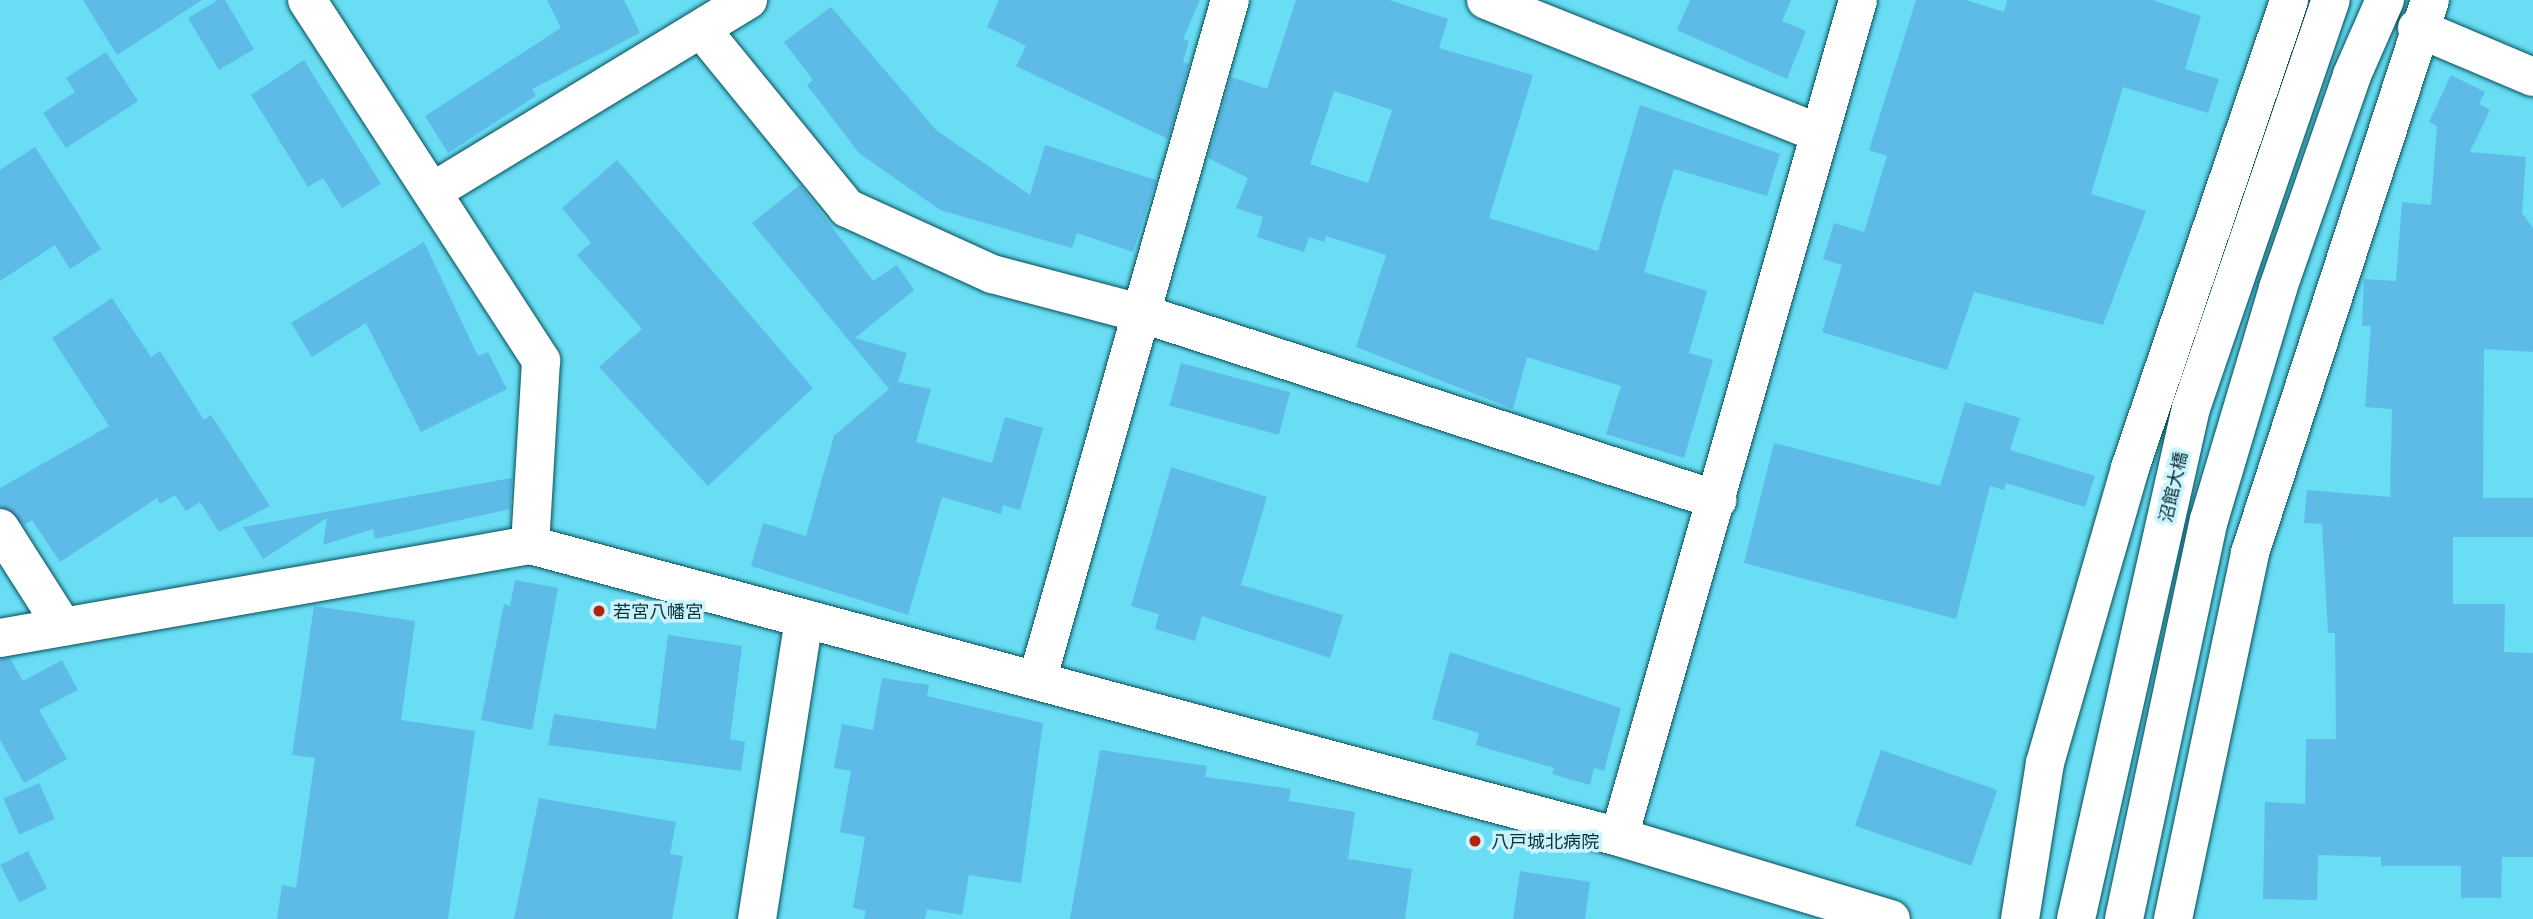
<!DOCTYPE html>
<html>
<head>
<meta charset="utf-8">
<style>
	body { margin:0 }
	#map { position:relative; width:2533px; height:919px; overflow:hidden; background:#68ddf3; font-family:Commissioner,"Noto Sans JP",sans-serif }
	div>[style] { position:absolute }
	.building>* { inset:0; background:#5ebbe8; transform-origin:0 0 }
	.roads { filter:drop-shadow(0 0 2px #064e59) drop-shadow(0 0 2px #064e59) }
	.minor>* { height:38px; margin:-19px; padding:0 19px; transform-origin:19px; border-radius:19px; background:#fff }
	.dots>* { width:19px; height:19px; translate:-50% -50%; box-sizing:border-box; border:4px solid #caf3fc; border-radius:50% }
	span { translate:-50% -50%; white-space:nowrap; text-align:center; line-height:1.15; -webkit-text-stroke:7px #caf3fc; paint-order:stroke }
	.street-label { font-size:18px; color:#0a3037 }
	.poi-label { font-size:18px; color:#0a3037 }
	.left { translate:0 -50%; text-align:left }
</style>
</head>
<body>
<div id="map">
	<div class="building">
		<i style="clip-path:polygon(83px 0,202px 0,117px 55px)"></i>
		<i style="clip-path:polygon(218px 0,225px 0,254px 49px,219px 70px,188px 18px)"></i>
		<i style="clip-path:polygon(547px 0,624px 0,640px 33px,532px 89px,536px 96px,448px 153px,425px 116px,561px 28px)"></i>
		<i style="clip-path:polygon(999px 0,1200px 0,1183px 39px,1189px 41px,1183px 62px,1189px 64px,1168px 139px,1016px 66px,1026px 46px,987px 27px)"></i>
		<i style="clip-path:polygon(evenodd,1296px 0,1389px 0,1448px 19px,1439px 48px,1533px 75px,1489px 218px,1598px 251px,1640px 105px,1780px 154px,1767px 196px,1674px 169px,1663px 204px,1644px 272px,1707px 291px,1689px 353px,1713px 360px,1684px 458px,1606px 434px,1621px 386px,1527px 357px,1513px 409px,1356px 347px,1386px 255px,1326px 236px,1324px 242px,1309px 237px,1304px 252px,1257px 237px,1263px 217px,1236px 208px,1248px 178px,1208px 158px,1231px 77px,1267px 89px,1296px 0,1334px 91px,1392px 110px,1368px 183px,1310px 164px,1334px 91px)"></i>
		<i style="clip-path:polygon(1690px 0,1791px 0,1782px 21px,1806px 31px,1787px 79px,1677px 30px)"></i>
		<i style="clip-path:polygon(1916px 0,1966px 0,2004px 12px,2007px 0,2152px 0,2201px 16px,2185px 69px,2219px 79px,2208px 113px,2123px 87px,2091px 194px,2146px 211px,2103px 325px,1974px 292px,1947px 370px,1822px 332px,1842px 265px,1823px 259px,1834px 223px,1864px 232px,1887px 156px,1869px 150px)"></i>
		<i style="clip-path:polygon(831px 7px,936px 130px,1030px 195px,1045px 145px,1156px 180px,1133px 252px,1077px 233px,1072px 248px,940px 210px,859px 153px,807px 85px,813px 80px,784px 42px)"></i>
		<i style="clip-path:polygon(106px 52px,138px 101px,66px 148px,43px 113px,75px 92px,66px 78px)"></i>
		<i style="clip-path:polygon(304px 60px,381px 184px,342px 208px,323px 178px,308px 187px,251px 95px)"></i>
		<i style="clip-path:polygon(2451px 75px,2485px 92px,2479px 104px,2490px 110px,2470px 152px,2526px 157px,2522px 213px,2533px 228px,2533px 352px,2484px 349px,2483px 498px,2533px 498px,2533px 537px,2453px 537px,2453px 604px,2505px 604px,2504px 652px,2533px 653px,2533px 857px,2502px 857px,2501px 898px,2461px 898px,2461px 866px,2381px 866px,2381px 857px,2318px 855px,2317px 900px,2263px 899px,2265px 802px,2305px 804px,2306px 739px,2336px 739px,2335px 633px,2328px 633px,2322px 524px,2304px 523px,2307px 490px,2390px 497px,2392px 409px,2365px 407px,2371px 326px,2362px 326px,2364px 279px,2396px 281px,2402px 202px,2431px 205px,2437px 126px,2429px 122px)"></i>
		<i style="clip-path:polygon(35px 147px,101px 249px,70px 269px,55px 245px,0 281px,0 170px)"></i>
		<i style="clip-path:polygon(617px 160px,813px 388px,708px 486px,599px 367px,642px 329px,577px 255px,591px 243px,562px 208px)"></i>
		<i style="clip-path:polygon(800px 185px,873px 281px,897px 265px,914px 290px,855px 338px,907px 353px,898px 382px,931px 389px,916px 442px,992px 463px,1005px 417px,1043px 428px,1020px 510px,1003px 505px,1001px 514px,942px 497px,908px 615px,751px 566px,763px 523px,806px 536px,834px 436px,889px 389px,752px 223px)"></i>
		<i style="clip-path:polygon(424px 242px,478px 356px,488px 352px,507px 389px,421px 432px,366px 323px,312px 357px,291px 323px)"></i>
		<i style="clip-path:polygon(112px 298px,151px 357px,160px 351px,204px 420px,211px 415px,270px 506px,219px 532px,200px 502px,186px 511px,175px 495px,160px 504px,157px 498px,60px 562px,32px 520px,24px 525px,0 506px,0 488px,109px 426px,52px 338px)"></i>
		<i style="left:1181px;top:363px;width:113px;height:44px;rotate:15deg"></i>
		<i style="clip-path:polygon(1965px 402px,2020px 418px,2010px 450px,2095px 476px,2085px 507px,2006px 483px,2004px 490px,1990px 486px,1956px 619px,1744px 563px,1774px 443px,1940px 486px)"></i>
		<i style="clip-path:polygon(1171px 467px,1267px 497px,1241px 585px,1343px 615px,1330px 658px,1202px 616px,1195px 641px,1155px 629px,1159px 614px,1131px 606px)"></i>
		<i style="clip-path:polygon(512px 478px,510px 509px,375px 539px,373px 529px,323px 545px,327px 518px,263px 559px,243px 527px)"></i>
		<i style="clip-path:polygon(515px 580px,558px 588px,532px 730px,481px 720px,504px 604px,510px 606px)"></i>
		<i style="clip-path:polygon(314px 606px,415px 621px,401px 720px,475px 731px,448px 919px,277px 919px,282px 885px,296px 888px,315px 758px,292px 755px)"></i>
		<i style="clip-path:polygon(668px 635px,742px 646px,730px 739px,745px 742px,741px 771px,548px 745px,554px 714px,656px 729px)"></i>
		<i style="clip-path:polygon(1450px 652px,1621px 708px,1604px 771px,1594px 768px,1590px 785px,1552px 774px,1554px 768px,1476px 745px,1479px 733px,1432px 719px)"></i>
		<i style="clip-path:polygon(10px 658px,23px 681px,62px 660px,78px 690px,39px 710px,67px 759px,24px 783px,0 740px,0 659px)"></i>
		<i style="clip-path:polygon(882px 678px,929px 685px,927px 696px,1043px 723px,1021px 883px,969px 875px,962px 915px,927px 909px,925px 919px,864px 919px,866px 911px,853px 908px,865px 837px,840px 832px,851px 771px,834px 768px,842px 724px,873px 730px)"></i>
		<i style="clip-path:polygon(1100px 750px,1207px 766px,1205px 777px,1291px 789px,1289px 801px,1355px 812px,1348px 859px,1412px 869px,1405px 919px,1070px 919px)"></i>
		<i style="left:1881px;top:750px;width:123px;height:80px;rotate:19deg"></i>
		<i style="left:39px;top:783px;width:39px;height:39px;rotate:66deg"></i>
		<i style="clip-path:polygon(539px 798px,676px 822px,670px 854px,683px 856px,672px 919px,514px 919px)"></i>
		<i style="left:28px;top:851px;width:42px;height:31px;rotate:63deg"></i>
		<i style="clip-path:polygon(1520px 871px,1590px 882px,1585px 919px,1513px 919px)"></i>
	</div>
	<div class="roads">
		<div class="minor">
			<i style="left:307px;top:0;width:430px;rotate:57deg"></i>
			<i style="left:541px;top:361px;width:184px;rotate:93.4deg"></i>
			<i style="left:1486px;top:0;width:359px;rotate:21.8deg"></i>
			<i style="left:2417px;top:28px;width:126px;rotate:22.9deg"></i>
			<i style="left:702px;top:30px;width:230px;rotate:50.8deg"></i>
			<i style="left:847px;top:208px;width:159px;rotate:24.5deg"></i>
			<i style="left:992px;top:274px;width:153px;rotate:14.8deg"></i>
			<i style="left:1140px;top:313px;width:607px;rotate:17.96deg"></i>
			<i style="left:432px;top:192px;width:370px;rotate:-31.3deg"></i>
			<i style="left:0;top:528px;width:117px;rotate:57.5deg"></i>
			<i style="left:0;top:638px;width:538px;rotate:-9.95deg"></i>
			<i style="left:530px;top:545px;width:1127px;rotate:15.01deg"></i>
			<i style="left:1619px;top:837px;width:284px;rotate:16.8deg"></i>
			<i style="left:1037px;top:681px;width:708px;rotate:-74.18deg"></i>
			<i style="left:1619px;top:837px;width:870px;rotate:-74.06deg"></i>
			<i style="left:757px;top:919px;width:304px;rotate:-81.1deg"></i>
			<i style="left:2020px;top:919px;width:158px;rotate:-80.9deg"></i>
			<i style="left:2045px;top:763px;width:307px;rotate:-73.9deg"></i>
			<i style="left:2130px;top:468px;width:494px;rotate:-71.2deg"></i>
			<i style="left:2076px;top:919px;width:524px;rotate:-77.32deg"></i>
			<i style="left:2191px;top:408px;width:431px;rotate:-71.1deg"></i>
			<i style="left:2124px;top:919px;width:408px;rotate:-78deg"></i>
			<i style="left:2209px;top:520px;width:242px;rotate:-73.4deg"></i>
			<i style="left:2278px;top:288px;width:225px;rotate:-70.8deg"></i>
			<i style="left:2352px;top:75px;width:82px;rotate:-66.3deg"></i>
			<i style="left:2173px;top:919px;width:374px;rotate:-78.1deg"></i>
			<i style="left:2250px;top:553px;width:582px;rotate:-71.97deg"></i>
		</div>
	</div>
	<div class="dots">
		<i style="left:599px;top:611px;background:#b1240b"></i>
		<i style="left:1475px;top:841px;background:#b1240b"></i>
	</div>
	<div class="street-label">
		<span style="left:2173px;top:487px;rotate:-77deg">沼館大橋</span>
	</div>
	<div class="poi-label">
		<span class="left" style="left:613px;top:611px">若宮八幡宮</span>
		<span class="left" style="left:1491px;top:841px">八戸城北病院</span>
	</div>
</div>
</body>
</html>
